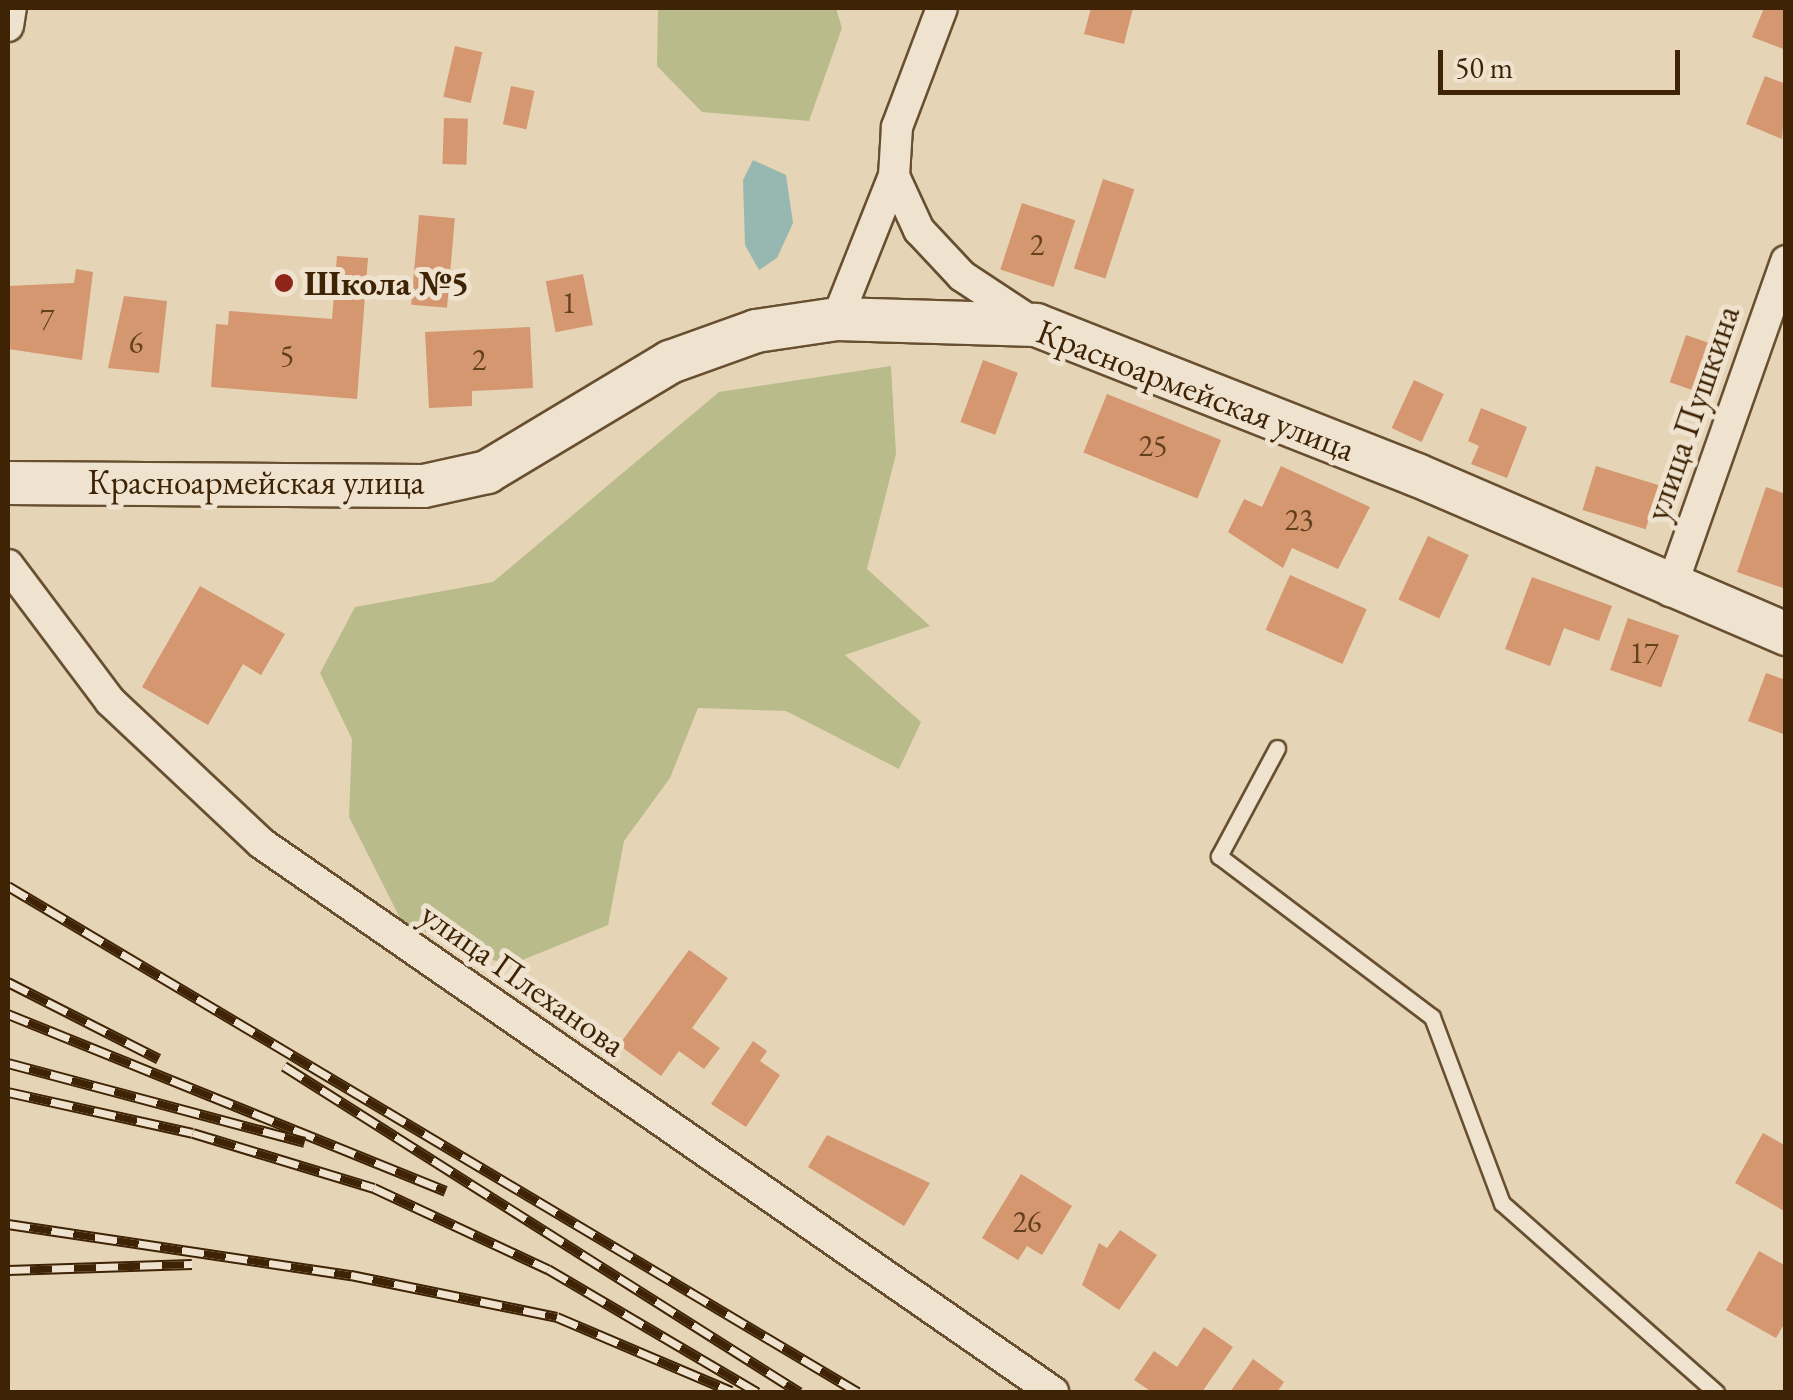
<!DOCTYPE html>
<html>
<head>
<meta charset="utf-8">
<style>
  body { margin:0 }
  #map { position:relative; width:1793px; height:1400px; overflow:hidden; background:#e6d4b6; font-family:"EB Garamond",serif }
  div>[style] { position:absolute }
  .green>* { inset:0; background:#babb8a }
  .water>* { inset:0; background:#96b8b0 }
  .building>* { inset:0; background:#d49770; transform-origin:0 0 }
  .roads { filter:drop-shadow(2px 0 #684f30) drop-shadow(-2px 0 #684f30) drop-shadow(0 2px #684f30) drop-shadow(0 -2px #684f30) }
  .lane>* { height:15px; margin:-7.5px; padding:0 7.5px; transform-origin:7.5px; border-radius:7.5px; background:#efe3d0 }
  .street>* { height:30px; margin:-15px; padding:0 15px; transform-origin:15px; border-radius:15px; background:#efe3d0 }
  .secondary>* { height:42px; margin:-21px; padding:0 21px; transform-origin:21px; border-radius:21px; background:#efe3d0 }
  .rail>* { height:11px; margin-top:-5.5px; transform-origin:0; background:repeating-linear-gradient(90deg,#efe3d0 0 22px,#3e2304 0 44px); box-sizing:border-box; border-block:2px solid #3e2304 }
  .dots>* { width:28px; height:28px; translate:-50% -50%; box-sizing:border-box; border:5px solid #efe3d0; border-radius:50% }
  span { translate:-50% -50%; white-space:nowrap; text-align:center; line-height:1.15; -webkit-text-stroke:10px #efe3d0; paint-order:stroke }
  .number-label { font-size:30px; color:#64401f }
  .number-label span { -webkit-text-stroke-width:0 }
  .poi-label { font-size:35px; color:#3e2304; font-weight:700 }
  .left { translate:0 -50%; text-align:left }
  .street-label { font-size:35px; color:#3e2304 }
  .frame { position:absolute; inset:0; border:10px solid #3e2304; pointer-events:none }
  .scale { position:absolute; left:1438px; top:50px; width:242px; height:45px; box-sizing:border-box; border:5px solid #3e2304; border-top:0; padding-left:12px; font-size:30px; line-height:35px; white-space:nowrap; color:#3e2304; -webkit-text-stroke:8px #efe3d0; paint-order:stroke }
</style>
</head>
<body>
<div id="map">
  <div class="green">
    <i style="clip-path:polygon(658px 8px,836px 8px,842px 28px,809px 121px,702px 112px,657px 66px)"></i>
    <i style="clip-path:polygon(891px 366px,896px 454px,867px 569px,930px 626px,845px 655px,921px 722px,899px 769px,786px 711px,698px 708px,670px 778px,624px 841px,608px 925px,508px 966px,402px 922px,349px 817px,352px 739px,320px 673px,355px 607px,493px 582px,719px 392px)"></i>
  </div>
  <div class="water">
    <i style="clip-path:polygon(753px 160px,786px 175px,793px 223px,777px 258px,759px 270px,745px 245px,743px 180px)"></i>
  </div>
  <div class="building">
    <i style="clip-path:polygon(1091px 8px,1133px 8px,1124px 44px,1084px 34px)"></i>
    <i style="clip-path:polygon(1764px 8px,1786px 8px,1786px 50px,1752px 37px)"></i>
    <i style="left:455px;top:46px;width:28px;height:52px;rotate:13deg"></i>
    <i style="clip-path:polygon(1765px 76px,1786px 84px,1782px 139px,1746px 124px)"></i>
    <i style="left:511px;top:86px;width:24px;height:39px;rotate:12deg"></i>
    <i style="left:444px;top:118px;width:24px;height:46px;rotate:2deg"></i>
    <i style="left:1103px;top:179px;width:33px;height:94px;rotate:18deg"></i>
    <i style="left:1022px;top:203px;width:56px;height:70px;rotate:18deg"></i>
    <i style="left:419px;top:215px;width:36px;height:90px;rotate:5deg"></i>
    <i style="clip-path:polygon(337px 256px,368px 258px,357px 399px,211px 387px,216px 324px,228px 325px,229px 311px,332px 319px)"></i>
    <i style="clip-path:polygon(76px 269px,93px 272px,82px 360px,8px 349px,8px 286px,74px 283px)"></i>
    <i style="left:583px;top:274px;width:52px;height:38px;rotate:79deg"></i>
    <i style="clip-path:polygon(124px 296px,167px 301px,159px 373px,108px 368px)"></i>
    <i style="clip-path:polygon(530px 327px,533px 388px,472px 391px,472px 406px,429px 408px,425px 332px)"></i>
    <i style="left:1686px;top:335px;width:36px;height:50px;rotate:19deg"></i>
    <i style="left:983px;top:360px;width:37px;height:66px;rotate:20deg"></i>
    <i style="left:1414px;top:380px;width:33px;height:53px;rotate:25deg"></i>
    <i style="left:1107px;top:394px;width:123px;height:63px;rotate:22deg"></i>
    <i style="clip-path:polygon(1481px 408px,1527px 427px,1507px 478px,1471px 464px,1479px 446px,1468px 441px)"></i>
    <i style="clip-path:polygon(1281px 466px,1370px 507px,1338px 569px,1292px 548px,1283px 568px,1228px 532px,1244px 499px,1262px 507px)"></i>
    <i style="left:1596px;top:466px;width:66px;height:46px;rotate:17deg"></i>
    <i style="clip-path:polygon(1766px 487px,1786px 494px,1786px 589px,1737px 572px)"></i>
    <i style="left:1428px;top:536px;width:45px;height:70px;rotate:25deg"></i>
    <i style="left:1290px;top:575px;width:84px;height:60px;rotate:24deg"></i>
    <i style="clip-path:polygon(1532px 577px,1612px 606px,1599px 641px,1564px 628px,1550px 666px,1505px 649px)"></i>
    <i style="clip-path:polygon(200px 586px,285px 634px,261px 675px,243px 664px,208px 725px,142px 687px)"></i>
    <i style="left:1628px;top:618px;width:54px;height:55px;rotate:19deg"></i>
    <i style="clip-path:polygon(1766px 673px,1786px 680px,1786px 735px,1748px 721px)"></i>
    <i style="clip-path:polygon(689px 950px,728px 978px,692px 1028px,720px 1048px,704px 1069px,679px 1051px,661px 1076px,619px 1045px)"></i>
    <i style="clip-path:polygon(753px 1041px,767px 1051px,760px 1061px,780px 1075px,746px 1127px,711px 1104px)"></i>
    <i style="clip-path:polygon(1763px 1133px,1786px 1146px,1786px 1212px,1735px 1183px)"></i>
    <i style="clip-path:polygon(827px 1135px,930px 1183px,904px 1226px,808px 1167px)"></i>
    <i style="clip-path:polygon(1021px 1174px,1072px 1206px,1042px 1255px,1027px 1246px,1018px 1260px,982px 1238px)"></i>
    <i style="clip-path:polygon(1120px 1230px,1157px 1255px,1119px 1310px,1082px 1285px,1099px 1243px,1107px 1248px)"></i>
    <i style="clip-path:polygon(1759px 1251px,1786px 1266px,1786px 1321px,1776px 1338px,1726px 1310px)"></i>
    <i style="clip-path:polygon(1204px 1327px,1233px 1347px,1202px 1392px,1152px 1392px,1134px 1380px,1154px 1351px,1177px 1367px)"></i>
    <i style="clip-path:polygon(1253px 1359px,1284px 1382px,1277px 1392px,1230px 1392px)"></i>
  </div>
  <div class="roads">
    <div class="lane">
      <i style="left:1277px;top:748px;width:123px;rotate:118.2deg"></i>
      <i style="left:1219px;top:856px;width:267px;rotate:37.1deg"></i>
      <i style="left:1432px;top:1017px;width:199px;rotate:69.4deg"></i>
      <i style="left:1502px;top:1203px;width:286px;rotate:41.5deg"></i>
    </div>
    <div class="street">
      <i style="left:8px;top:26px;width:18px;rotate:-81deg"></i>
      <i style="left:894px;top:176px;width:60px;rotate:65.2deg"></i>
      <i style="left:919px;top:230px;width:63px;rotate:46.9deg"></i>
      <i style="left:962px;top:276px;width:89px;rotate:33.5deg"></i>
      <i style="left:837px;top:319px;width:154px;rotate:-68.3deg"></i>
      <i style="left:894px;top:176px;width:49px;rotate:-86.5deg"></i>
      <i style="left:897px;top:127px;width:127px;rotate:-69.3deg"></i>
      <i style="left:8px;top:565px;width:170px;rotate:53.1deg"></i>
      <i style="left:110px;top:701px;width:207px;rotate:43.2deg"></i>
      <i style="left:261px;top:843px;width:964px;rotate:34.73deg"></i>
      <i style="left:1670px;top:591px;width:350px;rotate:-70.6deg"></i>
    </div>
    <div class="secondary">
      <i style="left:8px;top:483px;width:416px;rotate:0.4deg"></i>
      <i style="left:424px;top:486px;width:65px;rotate:-12.5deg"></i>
      <i style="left:487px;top:472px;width:214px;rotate:-31deg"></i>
      <i style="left:670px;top:362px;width:91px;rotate:-19.8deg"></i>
      <i style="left:756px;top:331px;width:82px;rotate:-8.4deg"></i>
      <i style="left:837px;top:319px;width:199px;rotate:1.7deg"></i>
      <i style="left:1036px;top:325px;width:409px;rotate:21.5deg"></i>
      <i style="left:1417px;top:475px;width:402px;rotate:23.3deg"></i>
    </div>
  </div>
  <div class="rail">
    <i style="left:8px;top:886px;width:989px;rotate:30.77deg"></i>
    <i style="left:8px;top:982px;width:169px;rotate:27deg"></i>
    <i style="left:8px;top:1014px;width:472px;rotate:22deg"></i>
    <i style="left:8px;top:1063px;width:307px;rotate:14.9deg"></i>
    <i style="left:284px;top:1066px;width:610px;rotate:32.33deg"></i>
    <i style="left:8px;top:1092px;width:189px;rotate:12.5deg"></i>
    <i style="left:193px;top:1133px;width:189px;rotate:16.9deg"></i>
    <i style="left:374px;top:1188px;width:192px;rotate:25deg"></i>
    <i style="left:548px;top:1269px;width:243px;rotate:30.5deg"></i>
    <i style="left:8px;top:1224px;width:347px;rotate:8.5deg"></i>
    <i style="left:351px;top:1275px;width:210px;rotate:11.5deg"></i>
    <i style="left:557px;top:1317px;width:189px;rotate:23deg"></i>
    <i style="left:8px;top:1270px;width:184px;rotate:-1.9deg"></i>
  </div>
  <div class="dots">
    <i style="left:284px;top:283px;background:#8f2418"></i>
  </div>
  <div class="number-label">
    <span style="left:1037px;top:245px">2</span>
    <span style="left:569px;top:303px">1</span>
    <span style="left:47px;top:319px">7</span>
    <span style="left:136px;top:343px">6</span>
    <span style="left:287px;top:356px">5</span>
    <span style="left:479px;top:360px">2</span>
    <span style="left:1153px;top:446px">25</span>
    <span style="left:1299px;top:520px">23</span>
    <span style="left:1644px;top:653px">17</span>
    <span style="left:1027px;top:1222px">26</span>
  </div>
  <div class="poi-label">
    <span class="left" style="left:304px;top:283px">Школа №5</span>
  </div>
  <div class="street-label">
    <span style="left:1196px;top:390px;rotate:21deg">Красноармейская улица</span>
    <span style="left:1692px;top:413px;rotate:-71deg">улица Пушкина</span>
    <span style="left:256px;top:482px">Красноармейская улица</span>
    <span style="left:523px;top:979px;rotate:35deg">улица Плеханова</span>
  </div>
  <div class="frame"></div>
  <div class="scale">50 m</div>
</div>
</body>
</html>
